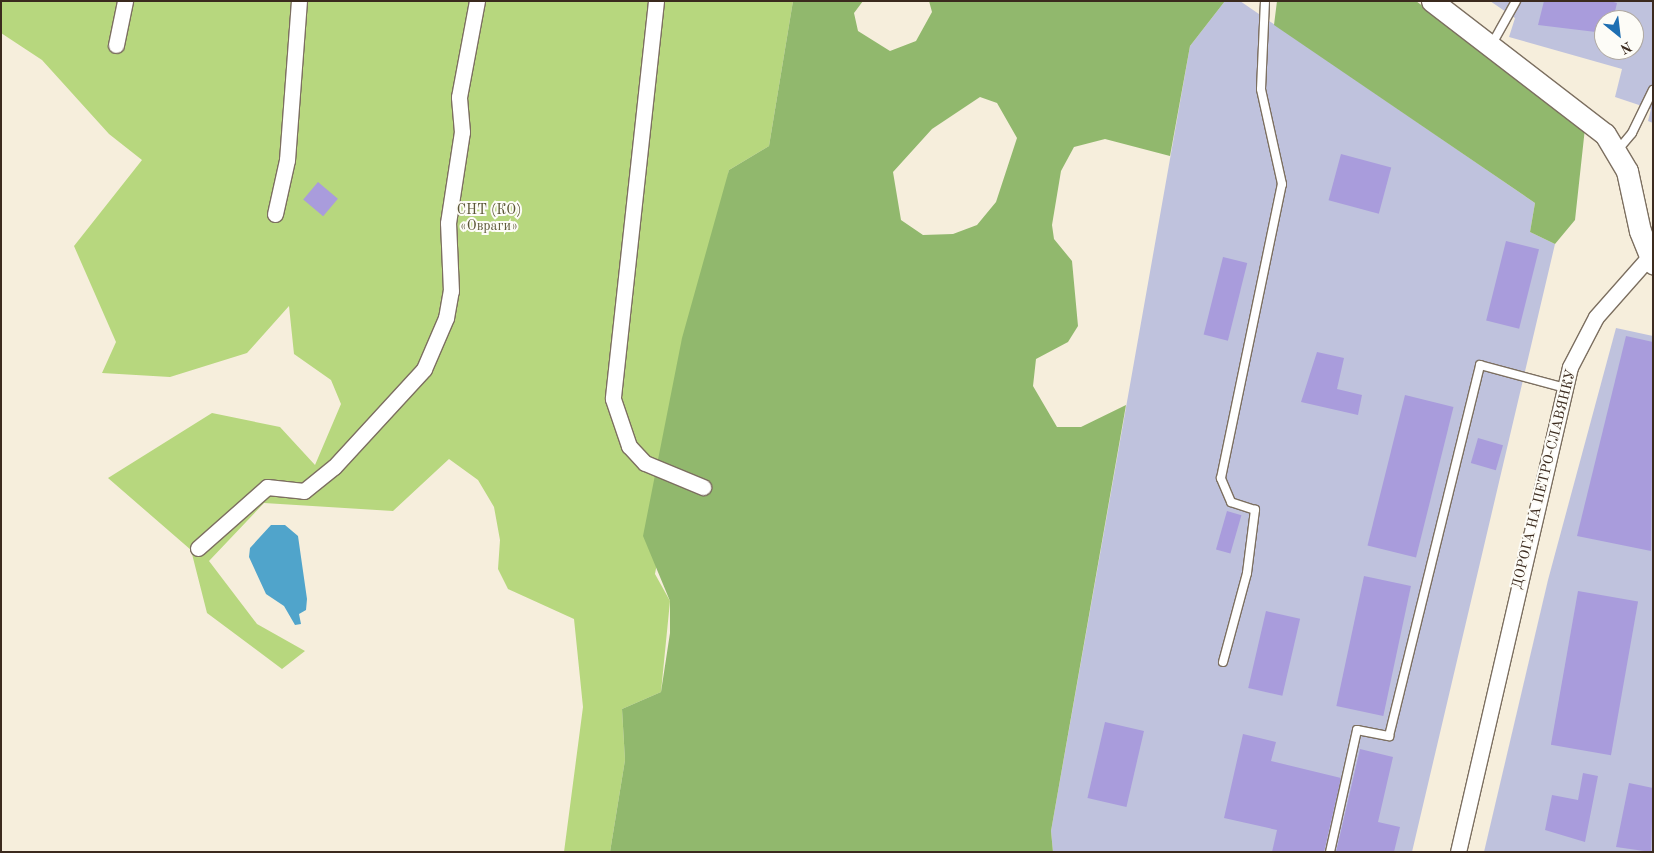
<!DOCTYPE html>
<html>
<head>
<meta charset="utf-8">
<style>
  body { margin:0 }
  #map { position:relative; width:1654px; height:853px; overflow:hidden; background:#f6eedc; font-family:"Old Standard TT",serif }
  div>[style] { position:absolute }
  .industrial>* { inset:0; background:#bfc2dd }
  .green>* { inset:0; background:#b7d77e }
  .forest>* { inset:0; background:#91b86d }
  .water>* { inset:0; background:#50a4cb }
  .building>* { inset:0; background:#a99cdc; transform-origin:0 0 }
  .roads { filter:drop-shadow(1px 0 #7c6f60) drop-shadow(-1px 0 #7c6f60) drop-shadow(0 1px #7c6f60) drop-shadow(0 -1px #7c6f60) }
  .lane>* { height:8px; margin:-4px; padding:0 4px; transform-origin:4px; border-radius:4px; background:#fff }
  .street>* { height:15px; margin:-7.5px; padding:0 7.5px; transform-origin:7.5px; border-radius:7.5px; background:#fff }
  .secondary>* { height:21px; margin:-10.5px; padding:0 10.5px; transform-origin:10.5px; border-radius:10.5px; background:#fff }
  span { translate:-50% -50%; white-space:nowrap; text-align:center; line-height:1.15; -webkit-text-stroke:4px #fdfcf7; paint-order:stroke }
  .park-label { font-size:14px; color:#5a5536 }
  .street-label { font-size:14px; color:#3b2a1e }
  .frame { position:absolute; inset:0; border:2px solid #3b2a1e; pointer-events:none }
  .north { position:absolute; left:1594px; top:10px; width:50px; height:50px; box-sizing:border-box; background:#fdfcf7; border:1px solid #afa8a0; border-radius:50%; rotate:151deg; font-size:14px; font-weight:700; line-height:20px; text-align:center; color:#3b2a1e }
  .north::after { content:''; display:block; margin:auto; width:18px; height:22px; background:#1f6fb2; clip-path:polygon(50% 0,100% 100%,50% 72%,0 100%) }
</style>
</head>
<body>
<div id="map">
  <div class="industrial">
    <i style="clip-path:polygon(1225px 1px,1240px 1px,1535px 203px,1530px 232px,1555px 244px,1412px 852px,1053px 852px,1051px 831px,1190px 46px)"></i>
    <i style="clip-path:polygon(evenodd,1490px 1px,1653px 1px,1653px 123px,1648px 121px,1651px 109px,1615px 97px,1622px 69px,1509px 37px,1515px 18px,1490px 1px,1604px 20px,1634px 20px,1634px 50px,1604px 50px,1604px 20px)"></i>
    <i style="clip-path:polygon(1616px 328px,1653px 336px,1653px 852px,1484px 852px,1548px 580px)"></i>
  </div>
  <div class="green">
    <i style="clip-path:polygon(1px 1px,793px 1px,769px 146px,729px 170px,655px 574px,670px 601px,661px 692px,622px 709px,625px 760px,610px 852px,564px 852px,583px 707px,574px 619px,508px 589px,498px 569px,500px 540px,494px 507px,478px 480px,449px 459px,393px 511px,264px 503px,209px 561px,257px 624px,305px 651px,282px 669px,207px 613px,191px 550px,108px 478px,212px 413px,280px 427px,315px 465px,341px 404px,331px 380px,294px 354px,289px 306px,247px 353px,170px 377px,102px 373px,116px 342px,74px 246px,142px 160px,109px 134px,42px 60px,1px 33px)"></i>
  </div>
  <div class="forest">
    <i style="clip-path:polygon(evenodd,793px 1px,863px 1px,854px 13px,858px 31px,890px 51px,916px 41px,932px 12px,929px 1px,1225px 1px,1190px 46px,1170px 156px,1105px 139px,1074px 147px,1061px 171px,1052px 225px,1054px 239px,1072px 261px,1078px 326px,1068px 342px,1036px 359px,1033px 386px,1057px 427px,1081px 427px,1126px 405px,1051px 831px,1053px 852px,610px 852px,625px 760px,622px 709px,661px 692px,670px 633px,670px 601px,643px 536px,682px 338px,729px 170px,769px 146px,793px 1px,980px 97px,997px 103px,1017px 138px,996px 202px,977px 225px,953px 234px,923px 235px,901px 220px,893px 172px,932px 129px,980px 97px)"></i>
    <i style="clip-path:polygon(1277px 1px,1416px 1px,1585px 128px,1575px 220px,1555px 244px,1530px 232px,1535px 203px,1274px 25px)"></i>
  </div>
  <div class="water">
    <i style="clip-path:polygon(271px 525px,285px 525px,298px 536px,307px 599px,306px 610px,299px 614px,301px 624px,295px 625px,284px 606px,266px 594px,249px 557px,250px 548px)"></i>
  </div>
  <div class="building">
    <i style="clip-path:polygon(1544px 1px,1610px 1px,1617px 3px,1613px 20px,1604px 20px,1604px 33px,1538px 25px)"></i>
    <i style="left:1341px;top:154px;width:52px;height:48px;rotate:15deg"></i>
    <i style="left:318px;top:182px;width:26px;height:23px;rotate:40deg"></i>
    <i style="left:1506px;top:241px;width:34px;height:82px;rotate:14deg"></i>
    <i style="left:1223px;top:257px;width:25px;height:80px;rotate:14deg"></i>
    <i style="clip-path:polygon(1626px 336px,1653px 342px,1651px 551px,1577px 536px)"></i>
    <i style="clip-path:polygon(1317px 352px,1344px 358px,1337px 389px,1362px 395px,1358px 415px,1301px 402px)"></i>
    <i style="left:1405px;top:395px;width:50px;height:155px;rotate:14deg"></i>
    <i style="left:1478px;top:438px;width:26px;height:26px;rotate:16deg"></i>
    <i style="left:1227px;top:511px;width:15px;height:40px;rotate:16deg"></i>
    <i style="left:1364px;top:576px;width:48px;height:133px;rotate:12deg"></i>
    <i style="left:1578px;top:591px;width:61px;height:156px;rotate:10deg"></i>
    <i style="left:1266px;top:611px;width:35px;height:79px;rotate:13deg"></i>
    <i style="left:1105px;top:722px;width:40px;height:78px;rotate:13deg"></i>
    <i style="clip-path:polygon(1243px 734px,1276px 742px,1271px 761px,1341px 778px,1324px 852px,1272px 852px,1277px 830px,1224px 818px)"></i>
    <i style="clip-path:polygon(1360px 749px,1393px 757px,1378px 822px,1400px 827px,1394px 852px,1336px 852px)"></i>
    <i style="clip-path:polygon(1583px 773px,1598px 776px,1585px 842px,1545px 830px,1552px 795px,1578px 800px)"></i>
    <i style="clip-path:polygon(1629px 783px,1653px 788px,1651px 852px,1616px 847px)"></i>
  </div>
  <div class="roads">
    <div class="lane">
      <i style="left:1492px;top:44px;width:49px;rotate:-60.8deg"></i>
      <i style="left:1617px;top:151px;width:23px;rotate:-50deg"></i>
      <i style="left:1632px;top:133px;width:48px;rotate:-64deg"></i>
      <i style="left:1223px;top:662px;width:92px;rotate:-74.9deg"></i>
      <i style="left:1247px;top:573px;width:64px;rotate:-82.8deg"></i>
      <i style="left:1255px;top:510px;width:25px;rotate:-162deg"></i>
      <i style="left:1231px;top:502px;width:26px;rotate:-113deg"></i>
      <i style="left:1221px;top:478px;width:300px;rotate:-78.3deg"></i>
      <i style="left:1282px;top:184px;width:97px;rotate:-102.5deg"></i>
      <i style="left:1261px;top:89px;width:88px;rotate:-87.4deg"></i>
      <i style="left:1330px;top:852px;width:125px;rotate:-77.5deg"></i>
      <i style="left:1357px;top:730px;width:33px;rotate:11deg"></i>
      <i style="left:1389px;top:736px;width:382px;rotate:-76.2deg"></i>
      <i style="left:1480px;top:365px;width:88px;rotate:15.1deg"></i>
    </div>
    <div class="street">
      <i style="left:656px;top:1px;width:400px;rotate:96.2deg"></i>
      <i style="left:613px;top:399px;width:50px;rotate:71.2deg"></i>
      <i style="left:629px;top:446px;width:23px;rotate:47deg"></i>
      <i style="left:645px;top:463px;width:63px;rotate:22.5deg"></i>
      <i style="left:116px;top:45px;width:45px;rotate:-78.4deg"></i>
      <i style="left:275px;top:214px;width:55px;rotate:-77.5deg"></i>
      <i style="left:287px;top:160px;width:159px;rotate:-85.7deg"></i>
      <i style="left:198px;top:548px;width:92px;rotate:-41.5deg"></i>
      <i style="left:267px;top:487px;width:37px;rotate:6deg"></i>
      <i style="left:304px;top:491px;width:38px;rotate:-39deg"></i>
      <i style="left:334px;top:467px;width:133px;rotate:-47.4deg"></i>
      <i style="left:424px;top:369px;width:56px;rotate:-66.7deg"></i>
      <i style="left:446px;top:318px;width:27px;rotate:-80deg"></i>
      <i style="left:451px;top:291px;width:68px;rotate:-92.5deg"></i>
      <i style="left:448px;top:223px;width:92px;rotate:-81.3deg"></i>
      <i style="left:462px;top:132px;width:35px;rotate:-95deg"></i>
      <i style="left:459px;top:97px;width:98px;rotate:-79.4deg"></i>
      <i style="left:1458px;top:852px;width:498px;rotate:-77deg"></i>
      <i style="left:1570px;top:367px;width:56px;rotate:-62.5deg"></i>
      <i style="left:1596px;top:317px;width:80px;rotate:-48.5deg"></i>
    </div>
    <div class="secondary">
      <i style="left:1432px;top:1px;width:218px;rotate:37.6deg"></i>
      <i style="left:1605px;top:134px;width:43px;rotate:59.3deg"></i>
      <i style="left:1627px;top:171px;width:61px;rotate:77.8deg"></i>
      <i style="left:1640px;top:231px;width:35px;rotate:68deg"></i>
    </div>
  </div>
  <div class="park-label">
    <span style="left:489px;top:218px">СНТ (КО)<br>«Овраги»</span>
  </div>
  <div class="street-label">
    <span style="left:1544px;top:479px;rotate:-76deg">ДОРОГА НА ПЕТРО-СЛАВЯНКУ</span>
  </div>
  <div class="frame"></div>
  <div class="north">N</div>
</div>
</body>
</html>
